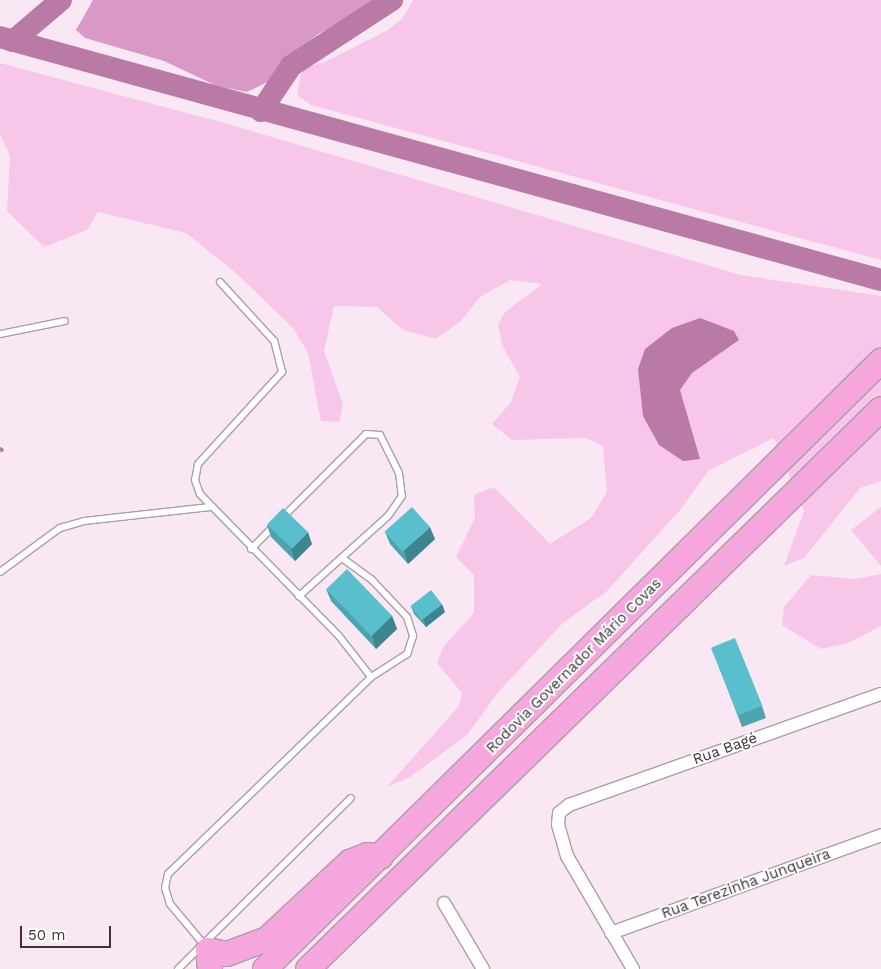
<!DOCTYPE html>
<html>
<head>
<meta charset="utf-8">
<style>
  body { margin:0 }
  #map { position:relative; width:881px; height:969px; overflow:hidden; background:#f9e8f3; font-family:"Work Sans",sans-serif }
  div>[style] { position:absolute }
  .green>* { inset:0; background:#f8c6e8 }
  .forest>* { inset:0; background:#d999c6 }
  .water>* { inset:0; background:#b97ba6 }
  .stream>* { height:4px; margin:-2px; padding:0 2px; transform-origin:2px; border-radius:2px; background:#b97ba6 }
  .river>* { height:22px; margin:-11px; padding:0 11px; transform-origin:11px; border-radius:11px; background:#b97ba6 }
  .roads { filter:drop-shadow(1px 0 #ad9da8) drop-shadow(-1px 0 #ad9da8) drop-shadow(0 1px #ad9da8) drop-shadow(0 -1px #ad9da8) }
  .service>* { height:6px; margin:-3px; padding:0 3px; transform-origin:3px; border-radius:3px; background:#fff }
  .minor>* { height:12px; margin:-6px; padding:0 6px; transform-origin:6px; border-radius:6px; background:#fff }
  .motorway>* { height:24px; margin:-12px; padding:0 12px; transform-origin:12px; border-radius:12px; background:#f5a7dd }
  .wall>* { inset:0; background:#4da4af }
  .shaded-wall>* { inset:0; background:#3e868f }
  .building>* { inset:0; background:#59bfcc; transform-origin:0 0 }
  span { translate:-50% -50%; white-space:nowrap; text-align:center; line-height:1.15; -webkit-text-stroke:4px #fff; paint-order:stroke }
  .street-label { font-size:15px; color:#3b3439 }
  .scale { position:absolute; left:20px; top:926px; width:91px; height:22px; box-sizing:border-box; border:2px solid #3b3439; border-top:0; padding-left:6px; font-size:15px; line-height:18px; white-space:nowrap; color:#3b3439; -webkit-text-stroke:4px #fff; paint-order:stroke }
</style>
</head>
<body>
<div id="map">
  <div class="green">
    <i style="clip-path:polygon(413px 0,881px 0,881px 260px,311px 105px,297px 95px,302px 68px,323px 63px,386px 31px,402px 19px)"></i>
    <i style="clip-path:polygon(0 63px,228px 124px,741px 275px,881px 296px,881px 481px,860px 488px,804px 558px,784px 566px,804px 511px,774px 438px,709px 470px,680px 510px,607px 591px,563px 623px,500px 690px,467px 735px,410px 777px,387px 787px,459px 706px,462px 693px,437px 663px,444px 646px,474px 613px,474px 575px,456px 557px,475px 518px,474px 495px,494px 487px,550px 544px,591px 518px,607px 492px,603px 446px,586px 438px,512px 440px,492px 424px,511px 402px,520px 377px,502px 345px,498px 325px,505px 312px,542px 284px,510px 280px,480px 297px,461px 321px,436px 339px,403px 330px,377px 307px,334px 306px,324px 351px,343px 404px,339px 422px,321px 421px,308px 353px,293px 328px,236px 273px,186px 233px,98px 212px,87px 230px,44px 247px,7px 211px,10px 156px,0 134px)"></i>
    <i style="clip-path:polygon(881px 507px,881px 566px,851px 530px)"></i>
    <i style="clip-path:polygon(881px 574px,881px 626px,848px 643px,821px 649px,782px 625px,784px 607px,811px 575px,855px 579px)"></i>
  </div>
  <div class="forest">
    <i style="clip-path:polygon(93px 0,384px 0,318px 34px,293px 54px,276px 78px,247px 92px,217px 86px,164px 61px,85px 38px,76px 30px)"></i>
  </div>
  <div class="water">
    <i style="clip-path:polygon(700px 318px,734px 331px,739px 340px,692px 373px,680px 390px,700px 459px,683px 461px,659px 445px,643px 416px,638px 369px,645px 349px,672px 328px)"></i>
  </div>
  <div class="stream">
    <i style="left:0;top:449px;width:2px;rotate:27deg"></i>
  </div>
  <div class="river">
    <i style="left:0;top:37px;width:914px;rotate:15.42deg"></i>
    <i style="left:13px;top:41px;width:63px;rotate:-40.5deg"></i>
    <i style="left:261px;top:111px;width:54px;rotate:-56.3deg"></i>
    <i style="left:291px;top:66px;width:121px;rotate:-33.2deg"></i>
  </div>
  <div class="roads">
    <div class="service">
      <i style="left:0;top:334px;width:66px;rotate:-11.3deg"></i>
      <i style="left:283px;top:517px;width:117px;rotate:-45deg"></i>
      <i style="left:366px;top:434px;width:14px;rotate:4deg"></i>
      <i style="left:380px;top:435px;width:42px;rotate:63.4deg"></i>
      <i style="left:399px;top:473px;width:23px;rotate:83deg"></i>
      <i style="left:402px;top:496px;width:24px;rotate:125deg"></i>
      <i style="left:388px;top:516px;width:120px;rotate:138deg"></i>
      <i style="left:251px;top:549px;width:33px;rotate:-45deg"></i>
      <i style="left:342px;top:558px;width:37px;rotate:36deg"></i>
      <i style="left:372px;top:580px;width:51px;rotate:46.6deg"></i>
      <i style="left:407px;top:617px;width:20px;rotate:72deg"></i>
      <i style="left:413px;top:636px;width:19px;rotate:108deg"></i>
      <i style="left:407px;top:654px;width:43px;rotate:147.4deg"></i>
      <i style="left:0;top:572px;width:74px;rotate:-36.3deg"></i>
      <i style="left:60px;top:528px;width:25px;rotate:-16deg"></i>
      <i style="left:84px;top:521px;width:127px;rotate:-6.3deg"></i>
      <i style="left:206px;top:947px;width:56px;rotate:-129.9deg"></i>
      <i style="left:170px;top:904px;width:17px;rotate:-107deg"></i>
      <i style="left:165px;top:888px;width:14px;rotate:-78deg"></i>
      <i style="left:168px;top:874px;width:283px;rotate:-44.1deg"></i>
      <i style="left:371px;top:677px;width:52px;rotate:-128deg"></i>
      <i style="left:339px;top:636px;width:199px;rotate:-134.4deg"></i>
      <i style="left:200px;top:494px;width:15px;rotate:-110deg"></i>
      <i style="left:195px;top:480px;width:16px;rotate:-79deg"></i>
      <i style="left:198px;top:464px;width:125px;rotate:-47.6deg"></i>
      <i style="left:282px;top:372px;width:32px;rotate:-104deg"></i>
      <i style="left:274px;top:341px;width:80px;rotate:-132.5deg"></i>
      <i style="left:178px;top:969px;width:243px;rotate:-44.7deg"></i>
    </div>
    <div class="minor">
      <i style="left:444px;top:903px;width:77px;rotate:59.4deg"></i>
      <i style="left:611px;top:933px;width:287px;rotate:-19.9deg"></i>
      <i style="left:633px;top:969px;width:131px;rotate:-120.3deg"></i>
      <i style="left:567px;top:856px;width:32px;rotate:-106deg"></i>
      <i style="left:558px;top:825px;width:12px;rotate:-85deg"></i>
      <i style="left:559px;top:813px;width:13px;rotate:-39deg"></i>
      <i style="left:569px;top:805px;width:331px;rotate:-19.6deg"></i>
    </div>
    <div class="motorway">
      <i style="left:210px;top:969px;width:19px;rotate:-96deg"></i>
      <i style="left:208px;top:950px;width:19px;rotate:12deg"></i>
      <i style="left:227px;top:954px;width:43px;rotate:-20.6deg"></i>
      <i style="left:267px;top:939px;width:113px;rotate:-42.9deg"></i>
      <i style="left:350px;top:862px;width:18px;rotate:-22deg"></i>
      <i style="left:367px;top:855px;width:14px;rotate:8deg"></i>
      <i style="left:265px;top:969px;width:866px;rotate:-44.63deg"></i>
      <i style="left:308px;top:969px;width:801px;rotate:-44.34deg"></i>
    </div>
  </div>
  <div class="wall">
    <i style="clip-path:polygon(267px 525px,312px 544px,295px 561px,271px 537px)"></i>
    <i style="clip-path:polygon(385px 532px,435px 539px,408px 564px,390px 544px)"></i>
    <i style="clip-path:polygon(326px 589px,392px 616px,397px 629px,376px 649px,331px 601px)"></i>
    <i style="clip-path:polygon(411px 606px,445px 612px,426px 627px,414px 614px)"></i>
    <i style="clip-path:polygon(716px 659px,762px 706px,766px 718px,742px 727px)"></i>
  </div>
  <div class="shaded-wall">
    <i style="clip-path:polygon(430px 527px,435px 539px,408px 564px,404px 551px)"></i>
    <i style="clip-path:polygon(308px 532px,312px 544px,295px 561px,291px 549px)"></i>
    <i style="clip-path:polygon(442px 604px,445px 612px,426px 627px,423px 619px)"></i>
    <i style="clip-path:polygon(392px 616px,397px 629px,376px 649px,372px 636px)"></i>
  </div>
  <div class="building">
    <i style="left:412px;top:507px;width:27px;height:37px;rotate:48deg"></i>
    <i style="left:283px;top:508px;width:35px;height:23px;rotate:44deg"></i>
    <i style="left:347px;top:569px;width:65px;height:29px;rotate:46deg"></i>
    <i style="left:431px;top:590px;width:18px;height:26px;rotate:52deg"></i>
    <i style="left:735px;top:638px;width:73px;height:26px;rotate:68deg"></i>
  </div>
  <div class="street-label">
    <span style="left:574px;top:666px;rotate:-45deg">Rodovia Governador Mário Covas</span>
    <span style="left:725px;top:749px;rotate:-20deg">Rua Bagé</span>
    <span style="left:746px;top:884px;rotate:-20deg">Rua Terezinha Junqueira</span>
  </div>
  <div class="scale">50 m</div>
</div>
</body>
</html>
